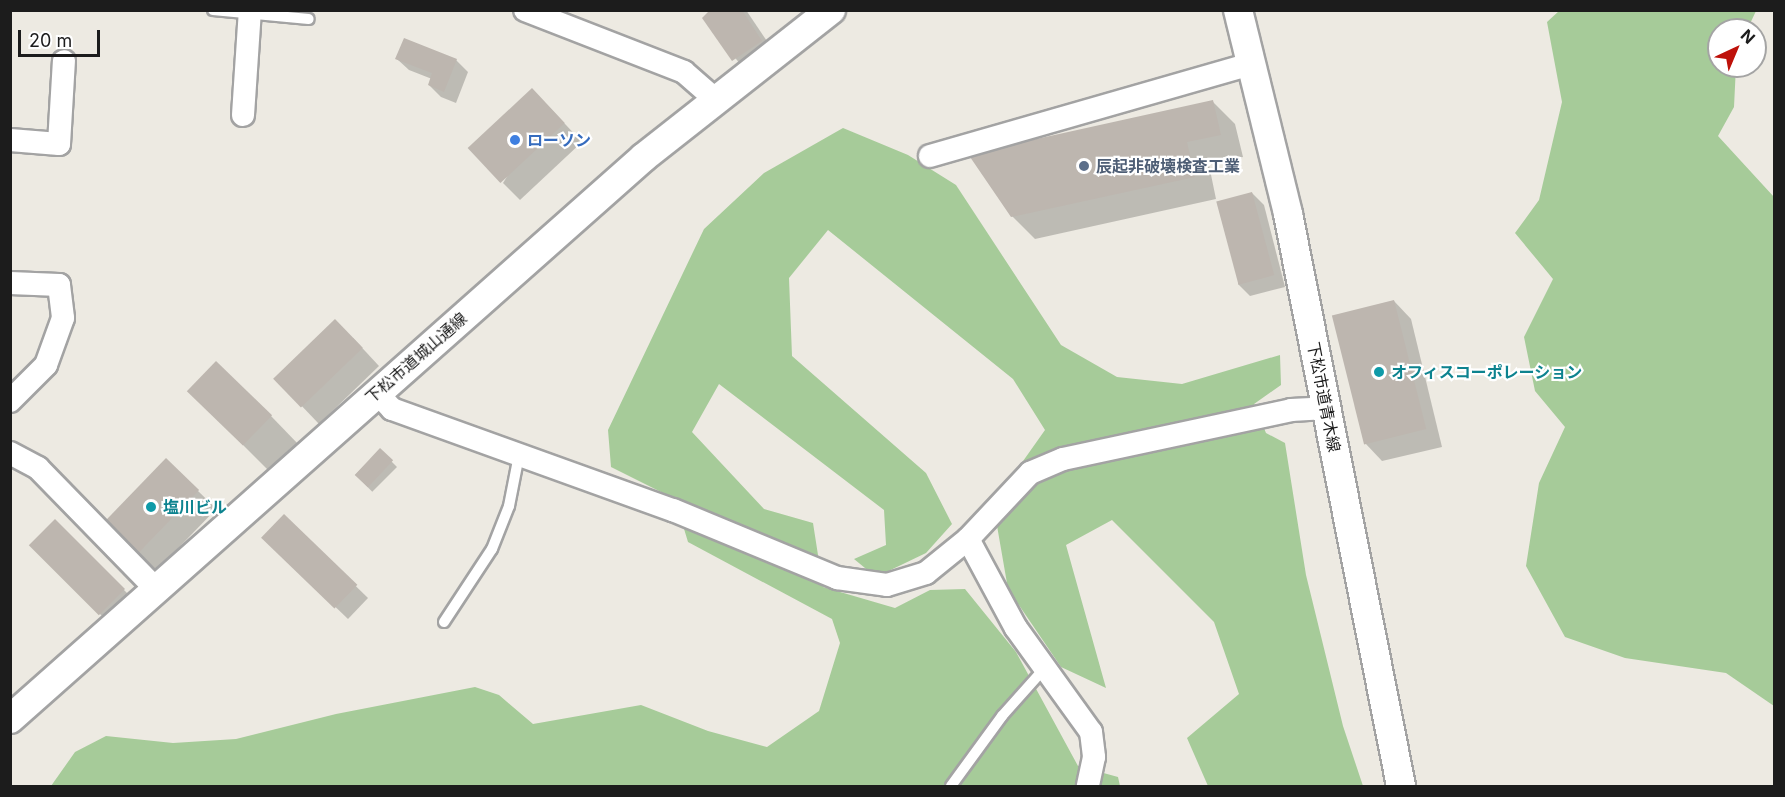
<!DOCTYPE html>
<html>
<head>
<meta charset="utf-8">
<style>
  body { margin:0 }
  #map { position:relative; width:1785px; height:797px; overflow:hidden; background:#edeae2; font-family:Inter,"Noto Sans JP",sans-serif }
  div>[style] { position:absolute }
  .forest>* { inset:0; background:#a6cb99 }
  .shadow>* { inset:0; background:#0003; transform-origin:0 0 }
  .building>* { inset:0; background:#bdb6af; transform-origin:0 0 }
  .roads { filter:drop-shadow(2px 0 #a3a3a3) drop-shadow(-2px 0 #a3a3a3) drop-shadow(0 2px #a3a3a3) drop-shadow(0 -2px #a3a3a3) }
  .service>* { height:10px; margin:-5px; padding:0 5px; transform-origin:5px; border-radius:5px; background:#fff }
  .minor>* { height:22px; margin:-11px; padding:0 11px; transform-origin:11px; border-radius:11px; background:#fff }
  .tertiary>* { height:28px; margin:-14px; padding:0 14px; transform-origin:14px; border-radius:14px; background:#fff }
  .dots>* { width:16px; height:16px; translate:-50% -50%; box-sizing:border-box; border:3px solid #fff; border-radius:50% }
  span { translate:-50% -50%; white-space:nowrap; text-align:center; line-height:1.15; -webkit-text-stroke:4.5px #fff; paint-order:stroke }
  .shop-label { font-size:16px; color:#366cbe; font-weight:700 }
  .left { translate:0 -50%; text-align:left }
  .service-label { font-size:16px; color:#4e5e75; font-weight:700 }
  .street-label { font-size:16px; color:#1c1c1c }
  .culture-label { font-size:16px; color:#0d838f; font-weight:700 }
  .frame { position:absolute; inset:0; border:12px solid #1c1c1c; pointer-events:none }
  .north { position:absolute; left:1707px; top:18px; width:60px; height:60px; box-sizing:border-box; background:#fff; border:2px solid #a4a4a4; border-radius:50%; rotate:44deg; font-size:16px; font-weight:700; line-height:24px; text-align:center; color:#1c1c1c }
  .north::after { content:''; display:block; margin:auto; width:21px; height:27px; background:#be110a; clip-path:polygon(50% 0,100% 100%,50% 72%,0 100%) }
  .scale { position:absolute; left:18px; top:30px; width:82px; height:27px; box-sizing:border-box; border:3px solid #1c1c1c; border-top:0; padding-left:8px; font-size:18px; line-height:21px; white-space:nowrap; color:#1c1c1c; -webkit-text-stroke:4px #fff; paint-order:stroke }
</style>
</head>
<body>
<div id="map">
  <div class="forest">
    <i style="clip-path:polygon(1559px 11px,1756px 11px,1747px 30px,1719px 30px,1719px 66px,1736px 66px,1734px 107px,1718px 136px,1774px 197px,1774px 706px,1726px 673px,1625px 658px,1565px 637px,1526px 566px,1539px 483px,1565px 427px,1535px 391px,1524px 337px,1553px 279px,1515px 233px,1539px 200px,1562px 102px,1547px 22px)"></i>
    <i style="clip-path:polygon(843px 128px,908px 155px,956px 185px,1061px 345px,1117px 377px,1182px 384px,1280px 355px,1281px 385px,1254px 404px,1266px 433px,1285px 443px,1306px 575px,1343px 726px,1363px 786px,1208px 786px,1187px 738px,1239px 694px,1214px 622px,1112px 520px,1066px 545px,1106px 688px,1061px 667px,1008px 589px,996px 520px,1009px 481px,1045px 430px,1013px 379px,828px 230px,789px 278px,792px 356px,926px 473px,952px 524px,926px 553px,876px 577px,854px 559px,886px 545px,884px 510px,719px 384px,692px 432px,764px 509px,813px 523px,823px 587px,895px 608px,930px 590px,965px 589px,1016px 652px,1078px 766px,1118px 777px,1120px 786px,51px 786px,75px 752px,106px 736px,173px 743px,236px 739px,336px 714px,475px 687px,499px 695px,533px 724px,641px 705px,708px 731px,767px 747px,819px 711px,840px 643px,832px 619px,688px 542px,675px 499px,611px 467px,608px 430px,704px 229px,764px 173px)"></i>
  </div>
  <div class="shadow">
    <i style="clip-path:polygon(712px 10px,746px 10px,779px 59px,751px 78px,704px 18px)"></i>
    <i style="clip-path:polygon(397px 59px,456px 60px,468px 72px,456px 103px,441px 97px,429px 85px,432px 79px,409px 70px)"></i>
    <i style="clip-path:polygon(1213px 102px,1235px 124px,1243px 157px,1209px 165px,1216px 199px,1035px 239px,1012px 216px)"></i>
    <i style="clip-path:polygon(550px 108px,582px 142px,520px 200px,503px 183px)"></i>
    <i style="clip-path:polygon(1252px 193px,1264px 205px,1285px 287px,1250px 296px,1238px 284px)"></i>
    <i style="clip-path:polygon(1394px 301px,1411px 319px,1442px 447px,1382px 461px,1365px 443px)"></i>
    <i style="clip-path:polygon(353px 338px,379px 366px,319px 424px,275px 378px)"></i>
    <i style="clip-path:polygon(189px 391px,271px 416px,300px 446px,272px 474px)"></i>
    <i style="left:380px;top:450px;width:24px;height:35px;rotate:45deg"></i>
    <i style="left:166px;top:460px;width:70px;height:88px;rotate:44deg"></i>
    <i style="clip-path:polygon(284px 516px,368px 598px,348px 619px,275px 549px)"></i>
    <i style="left:55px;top:521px;width:122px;height:34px;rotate:45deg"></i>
  </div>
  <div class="building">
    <i style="clip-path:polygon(710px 10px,742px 10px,762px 41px,732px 61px,702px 18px)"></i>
    <i style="clip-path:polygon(404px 38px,457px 59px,444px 92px,428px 85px,432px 73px,395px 59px)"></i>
    <i style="left:532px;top:88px;width:48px;height:88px;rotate:47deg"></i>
    <i style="clip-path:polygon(1213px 100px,1221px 135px,1187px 142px,1195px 177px,1011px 217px,968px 154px)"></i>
    <i style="left:1252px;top:192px;width:86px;height:37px;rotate:75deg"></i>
    <i style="left:1394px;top:300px;width:133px;height:64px;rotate:76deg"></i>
    <i style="left:335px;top:319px;width:40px;height:86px;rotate:46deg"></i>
    <i style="left:216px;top:361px;width:78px;height:42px;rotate:44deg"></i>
    <i style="left:380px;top:448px;width:18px;height:37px;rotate:43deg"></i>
    <i style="left:166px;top:458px;width:46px;height:91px;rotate:44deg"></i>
    <i style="left:284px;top:514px;width:102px;height:33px;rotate:44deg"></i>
    <i style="left:55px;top:519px;width:99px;height:37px;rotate:45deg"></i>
  </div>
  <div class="roads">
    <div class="service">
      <i style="left:213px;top:10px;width:96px;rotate:5.4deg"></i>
      <i style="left:444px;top:622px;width:87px;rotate:-56.7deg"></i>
      <i style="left:492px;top:549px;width:46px;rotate:-68.4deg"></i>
      <i style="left:509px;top:506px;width:52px;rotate:-78.9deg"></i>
      <i style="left:951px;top:786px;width:87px;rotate:-53.9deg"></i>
      <i style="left:1002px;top:716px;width:62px;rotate:-48.3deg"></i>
    </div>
    <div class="minor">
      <i style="left:525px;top:10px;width:171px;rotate:21.3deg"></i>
      <i style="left:684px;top:72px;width:41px;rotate:41.1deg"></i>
      <i style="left:243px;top:115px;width:105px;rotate:-86.2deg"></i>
      <i style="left:10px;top:140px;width:49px;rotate:4.7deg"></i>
      <i style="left:59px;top:144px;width:83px;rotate:-86.6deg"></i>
      <i style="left:930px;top:156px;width:334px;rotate:-16deg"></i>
      <i style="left:10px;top:283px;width:49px;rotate:2.3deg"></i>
      <i style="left:59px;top:285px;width:33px;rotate:83deg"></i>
      <i style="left:63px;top:318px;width:50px;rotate:109.9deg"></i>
      <i style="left:46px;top:365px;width:51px;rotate:135deg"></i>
      <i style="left:377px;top:393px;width:22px;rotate:47deg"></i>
      <i style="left:392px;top:409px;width:299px;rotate:19.8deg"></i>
      <i style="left:673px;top:510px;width:178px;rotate:22.5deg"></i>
      <i style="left:837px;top:578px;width:50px;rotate:8deg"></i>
      <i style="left:887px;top:585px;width:41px;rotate:-17.1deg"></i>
      <i style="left:926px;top:573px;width:54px;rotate:-39deg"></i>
      <i style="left:968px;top:539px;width:91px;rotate:-46.8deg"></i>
      <i style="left:1030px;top:473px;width:36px;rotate:-23deg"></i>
      <i style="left:1063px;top:459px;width:233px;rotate:-12.1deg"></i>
      <i style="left:1291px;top:410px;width:36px;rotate:-3deg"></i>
      <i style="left:10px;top:453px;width:32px;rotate:28deg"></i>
      <i style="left:38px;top:468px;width:169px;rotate:45.7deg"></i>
      <i style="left:968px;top:539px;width:101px;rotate:61.7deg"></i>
      <i style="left:1016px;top:628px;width:128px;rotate:54.2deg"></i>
      <i style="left:1091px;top:732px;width:25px;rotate:83deg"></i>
      <i style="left:1094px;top:757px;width:30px;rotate:102deg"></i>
    </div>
    <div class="tertiary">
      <i style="left:1238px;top:10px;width:210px;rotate:76.2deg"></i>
      <i style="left:1288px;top:214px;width:583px;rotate:78.82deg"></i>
      <i style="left:10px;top:719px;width:847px;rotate:-41.55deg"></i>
      <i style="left:644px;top:157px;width:238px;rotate:-38.2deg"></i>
    </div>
  </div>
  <div class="dots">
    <i style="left:515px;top:140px;background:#3f7fe0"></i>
    <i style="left:1084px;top:166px;background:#5c6f8a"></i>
    <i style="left:1379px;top:372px;background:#0f9aa8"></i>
    <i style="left:151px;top:507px;background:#0f9aa8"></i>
  </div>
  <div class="shop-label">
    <span class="left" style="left:527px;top:140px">ローソン</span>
  </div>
  <div class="service-label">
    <span class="left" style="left:1096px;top:166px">辰起非破壊検査工業</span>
  </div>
  <div class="street-label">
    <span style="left:416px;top:358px;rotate:-41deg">下松市道城山通線</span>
    <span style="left:1324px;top:397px;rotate:79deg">下松市道青木線</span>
  </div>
  <div class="culture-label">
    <span class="left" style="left:1391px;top:372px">オフィスコーポレーション</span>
    <span class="left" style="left:163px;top:507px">塩川ビル</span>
  </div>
  <div class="frame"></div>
  <div class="north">N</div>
  <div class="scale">20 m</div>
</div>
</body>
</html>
